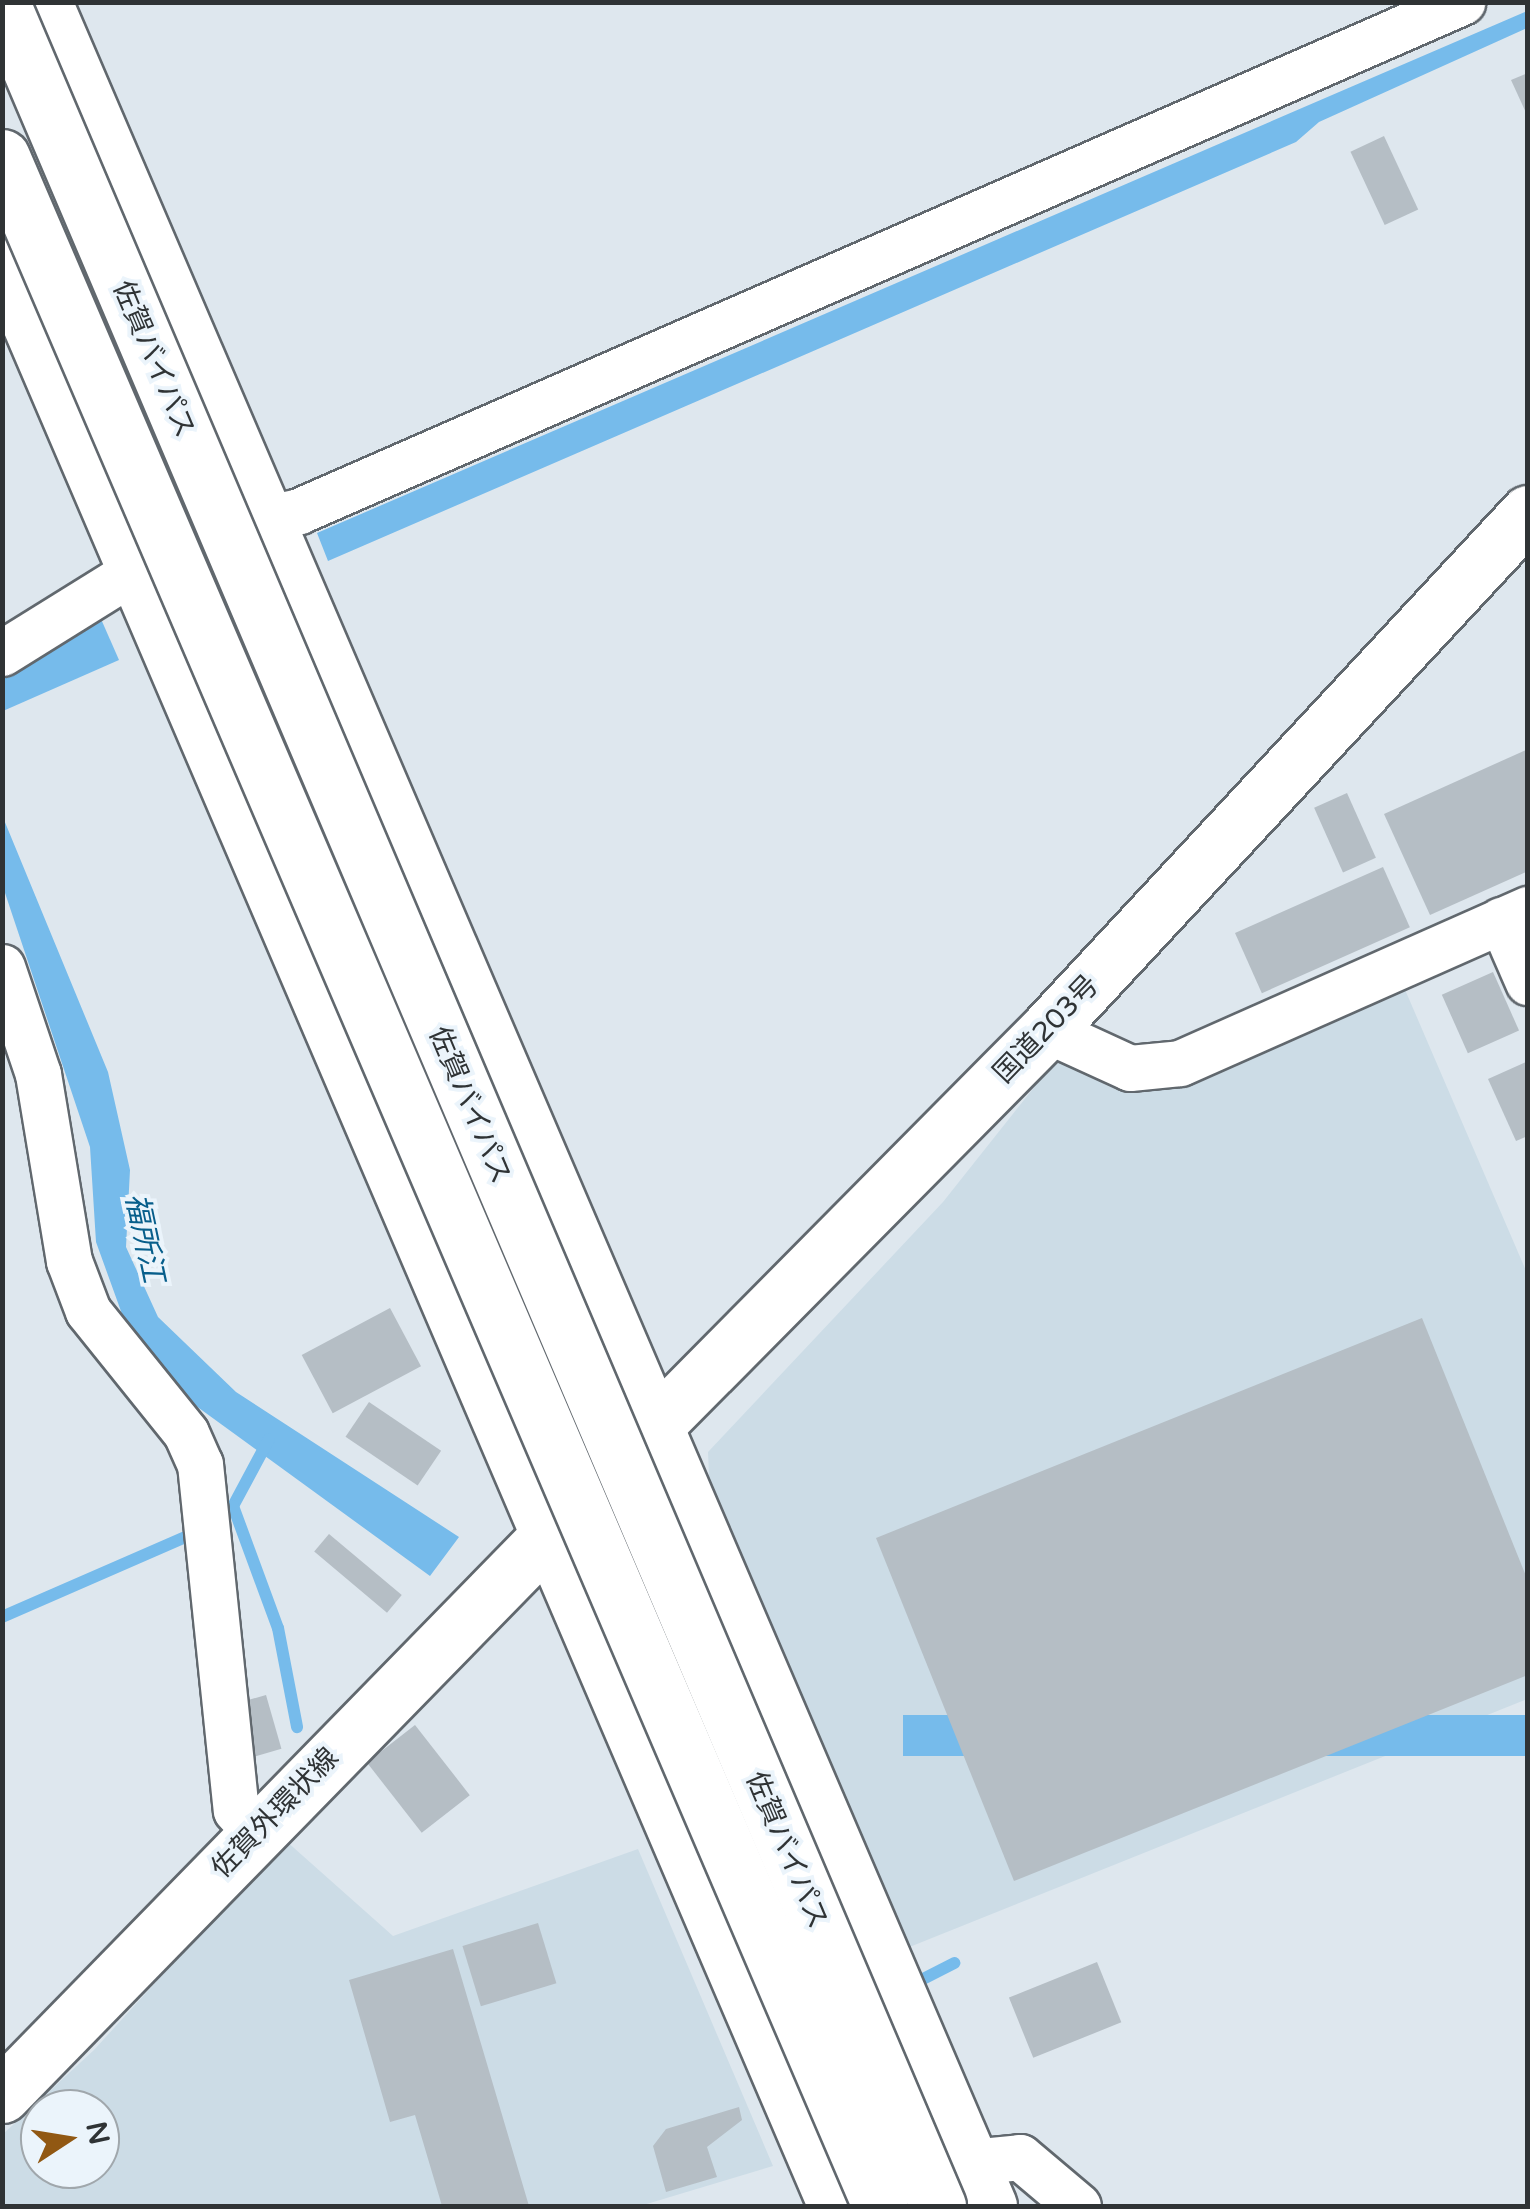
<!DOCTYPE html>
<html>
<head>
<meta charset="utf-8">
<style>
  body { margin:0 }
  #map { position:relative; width:1530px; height:2209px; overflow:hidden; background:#dee7ee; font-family:"Varela Round","Noto Sans JP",sans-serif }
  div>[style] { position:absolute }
  .built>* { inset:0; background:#ccdce6 }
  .water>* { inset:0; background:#76bbeb; transform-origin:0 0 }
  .stream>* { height:12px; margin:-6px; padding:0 6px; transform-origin:6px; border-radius:6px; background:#76bbeb }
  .building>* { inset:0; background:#b5bec5; transform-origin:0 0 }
  .roads { filter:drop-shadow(2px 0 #61686e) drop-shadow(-2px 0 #61686e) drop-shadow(0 2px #61686e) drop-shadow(0 -2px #61686e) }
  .street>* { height:45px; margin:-22.5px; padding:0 22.5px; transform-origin:22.5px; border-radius:22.5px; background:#fff }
  .primary>* { height:55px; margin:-27.5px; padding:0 27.5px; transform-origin:27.5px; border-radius:27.5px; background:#fff }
  .highway>* { height:55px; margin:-27.5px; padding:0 27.5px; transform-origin:27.5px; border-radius:27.5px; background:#fff }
  .bridges { filter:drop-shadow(2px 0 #61686e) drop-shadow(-2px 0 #61686e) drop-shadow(0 2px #61686e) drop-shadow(0 -2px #61686e) }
  .highway-bridge>* { height:55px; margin:-27.5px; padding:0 27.5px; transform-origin:27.5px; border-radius:27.5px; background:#fff }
  span { translate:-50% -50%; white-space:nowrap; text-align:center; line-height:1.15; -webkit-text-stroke:8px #ebf4fb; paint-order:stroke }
  .street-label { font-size:28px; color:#2f3335 }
  .water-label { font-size:30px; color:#075e8b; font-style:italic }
  .frame { position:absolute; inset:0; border:5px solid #2f3335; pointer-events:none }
  .north { position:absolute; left:20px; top:2089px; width:100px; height:100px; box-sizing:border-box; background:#ebf4fb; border:2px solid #a0a7ac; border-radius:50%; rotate:78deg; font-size:28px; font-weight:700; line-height:40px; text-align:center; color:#2f3335 }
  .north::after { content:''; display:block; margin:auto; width:35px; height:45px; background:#915813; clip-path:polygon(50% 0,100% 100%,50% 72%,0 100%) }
</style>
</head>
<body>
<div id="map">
  <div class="built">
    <i style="clip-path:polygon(1403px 985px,1527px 1273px,1527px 1699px,907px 1948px,710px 1498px,708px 1452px,943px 1202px,1059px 1056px,1131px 1091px,1197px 1080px)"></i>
    <i style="clip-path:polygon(evenodd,285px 1840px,393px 1936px,638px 1849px,773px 2166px,640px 2206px,3px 2206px,3px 2134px,94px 2050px,285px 1840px,40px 2109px,100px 2109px,100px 2169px,40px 2169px,40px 2109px)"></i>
  </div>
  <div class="water">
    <i style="clip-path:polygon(1527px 11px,1527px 28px,1319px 122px,1296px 142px,328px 561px,317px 533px)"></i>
    <i style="clip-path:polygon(101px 619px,119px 660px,3px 711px,2px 676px)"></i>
    <i style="clip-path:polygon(2px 815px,108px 1072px,130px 1170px,126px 1247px,158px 1317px,236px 1392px,459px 1537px,430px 1576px,170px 1387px,122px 1314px,96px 1242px,90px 1147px,3px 887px)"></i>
    <i style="left:1527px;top:1715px;width:41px;height:624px;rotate:90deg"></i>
  </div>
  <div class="stream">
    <i style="left:269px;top:1439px;width:76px;rotate:118.2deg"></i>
    <i style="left:233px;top:1506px;width:130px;rotate:69.8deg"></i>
    <i style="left:278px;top:1628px;width:101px;rotate:79.1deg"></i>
    <i style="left:2px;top:1617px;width:202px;rotate:-23.6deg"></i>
    <i style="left:925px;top:1978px;width:33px;rotate:-27deg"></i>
  </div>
  <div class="building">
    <i style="clip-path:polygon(1528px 73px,1528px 117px,1511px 80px)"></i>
    <i style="left:1384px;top:136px;width:81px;height:37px;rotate:65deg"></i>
    <i style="clip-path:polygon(1528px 749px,1528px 871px,1430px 915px,1384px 814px)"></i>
    <i style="left:1347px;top:793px;width:71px;height:36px;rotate:66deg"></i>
    <i style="left:1383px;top:867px;width:66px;height:162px;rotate:66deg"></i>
    <i style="left:1493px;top:972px;width:64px;height:56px;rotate:66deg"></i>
    <i style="clip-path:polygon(1528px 1061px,1528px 1136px,1516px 1141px,1488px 1079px)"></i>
    <i style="left:390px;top:1308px;width:66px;height:100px;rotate:62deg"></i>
    <i style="clip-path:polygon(1422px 1318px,1528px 1581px,1528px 1675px,1014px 1881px,876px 1538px)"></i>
    <i style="left:369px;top:1402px;width:87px;height:42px;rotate:34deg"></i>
    <i style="left:329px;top:1534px;width:95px;height:23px;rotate:40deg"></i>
    <i style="left:266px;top:1695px;width:56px;height:31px;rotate:74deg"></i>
    <i style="left:415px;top:1725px;width:89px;height:61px;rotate:52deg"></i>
    <i style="left:538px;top:1923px;width:63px;height:79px;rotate:73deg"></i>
    <i style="clip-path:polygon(453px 1949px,529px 2206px,442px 2206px,415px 2115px,390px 2122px,349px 1980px)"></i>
    <i style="left:1097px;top:1962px;width:65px;height:95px;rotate:68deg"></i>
    <i style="clip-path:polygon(739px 2107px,742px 2120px,707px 2147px,717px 2177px,666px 2192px,653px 2146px,666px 2129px)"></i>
  </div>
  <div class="roads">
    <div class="street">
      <i style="left:262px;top:519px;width:38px;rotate:-12deg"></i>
      <i style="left:299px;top:511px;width:1270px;rotate:-23.64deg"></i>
      <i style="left:2px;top:653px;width:153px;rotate:-31.9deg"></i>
      <i style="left:1501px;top:920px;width:68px;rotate:66.5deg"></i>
      <i style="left:2px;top:967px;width:113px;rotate:71.4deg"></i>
      <i style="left:38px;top:1074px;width:190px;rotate:80.6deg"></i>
      <i style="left:69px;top:1261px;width:53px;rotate:69.2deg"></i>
      <i style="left:88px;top:1311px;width:156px;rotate:51.2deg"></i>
      <i style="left:186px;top:1433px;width:34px;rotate:66deg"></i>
      <i style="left:200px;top:1464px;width:348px;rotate:84.1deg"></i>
      <i style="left:236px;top:1810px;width:30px;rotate:50deg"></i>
      <i style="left:1047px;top:1030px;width:91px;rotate:24.6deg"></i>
      <i style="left:1130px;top:1068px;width:50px;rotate:-5.7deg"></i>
      <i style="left:1180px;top:1063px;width:381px;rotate:-23.9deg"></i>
      <i style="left:971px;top:2162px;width:49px;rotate:-5.8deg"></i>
      <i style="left:1020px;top:2157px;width:76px;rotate:40.2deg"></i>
    </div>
    <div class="primary">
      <i style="left:2px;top:2095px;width:786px;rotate:-45.67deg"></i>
    </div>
    <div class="highway">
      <i style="left:44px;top:2px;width:2398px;rotate:66.79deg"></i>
      <i style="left:2px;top:259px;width:2118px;rotate:66.81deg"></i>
      <i style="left:629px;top:1452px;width:594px;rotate:-45.27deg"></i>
      <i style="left:1047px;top:1030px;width:706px;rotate:-47.07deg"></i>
    </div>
  </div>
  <div class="bridges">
    <div class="highway-bridge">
      <i style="left:2px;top:3px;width:2394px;rotate:66.98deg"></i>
      <i style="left:2px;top:157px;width:2229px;rotate:66.8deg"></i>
    </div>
  </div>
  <div class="street-label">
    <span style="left:154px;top:359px;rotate:67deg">佐賀バイパス</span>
    <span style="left:1046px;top:1029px;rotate:-46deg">国道203号</span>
    <span style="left:470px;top:1105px;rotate:67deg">佐賀バイパス</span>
    <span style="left:275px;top:1813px;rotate:-46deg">佐賀外環状線</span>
    <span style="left:787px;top:1850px;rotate:67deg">佐賀バイパス</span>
  </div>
  <div class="water-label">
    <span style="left:144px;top:1238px;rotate:78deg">福所江</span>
  </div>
  <div class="frame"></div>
  <div class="north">N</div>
</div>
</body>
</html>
